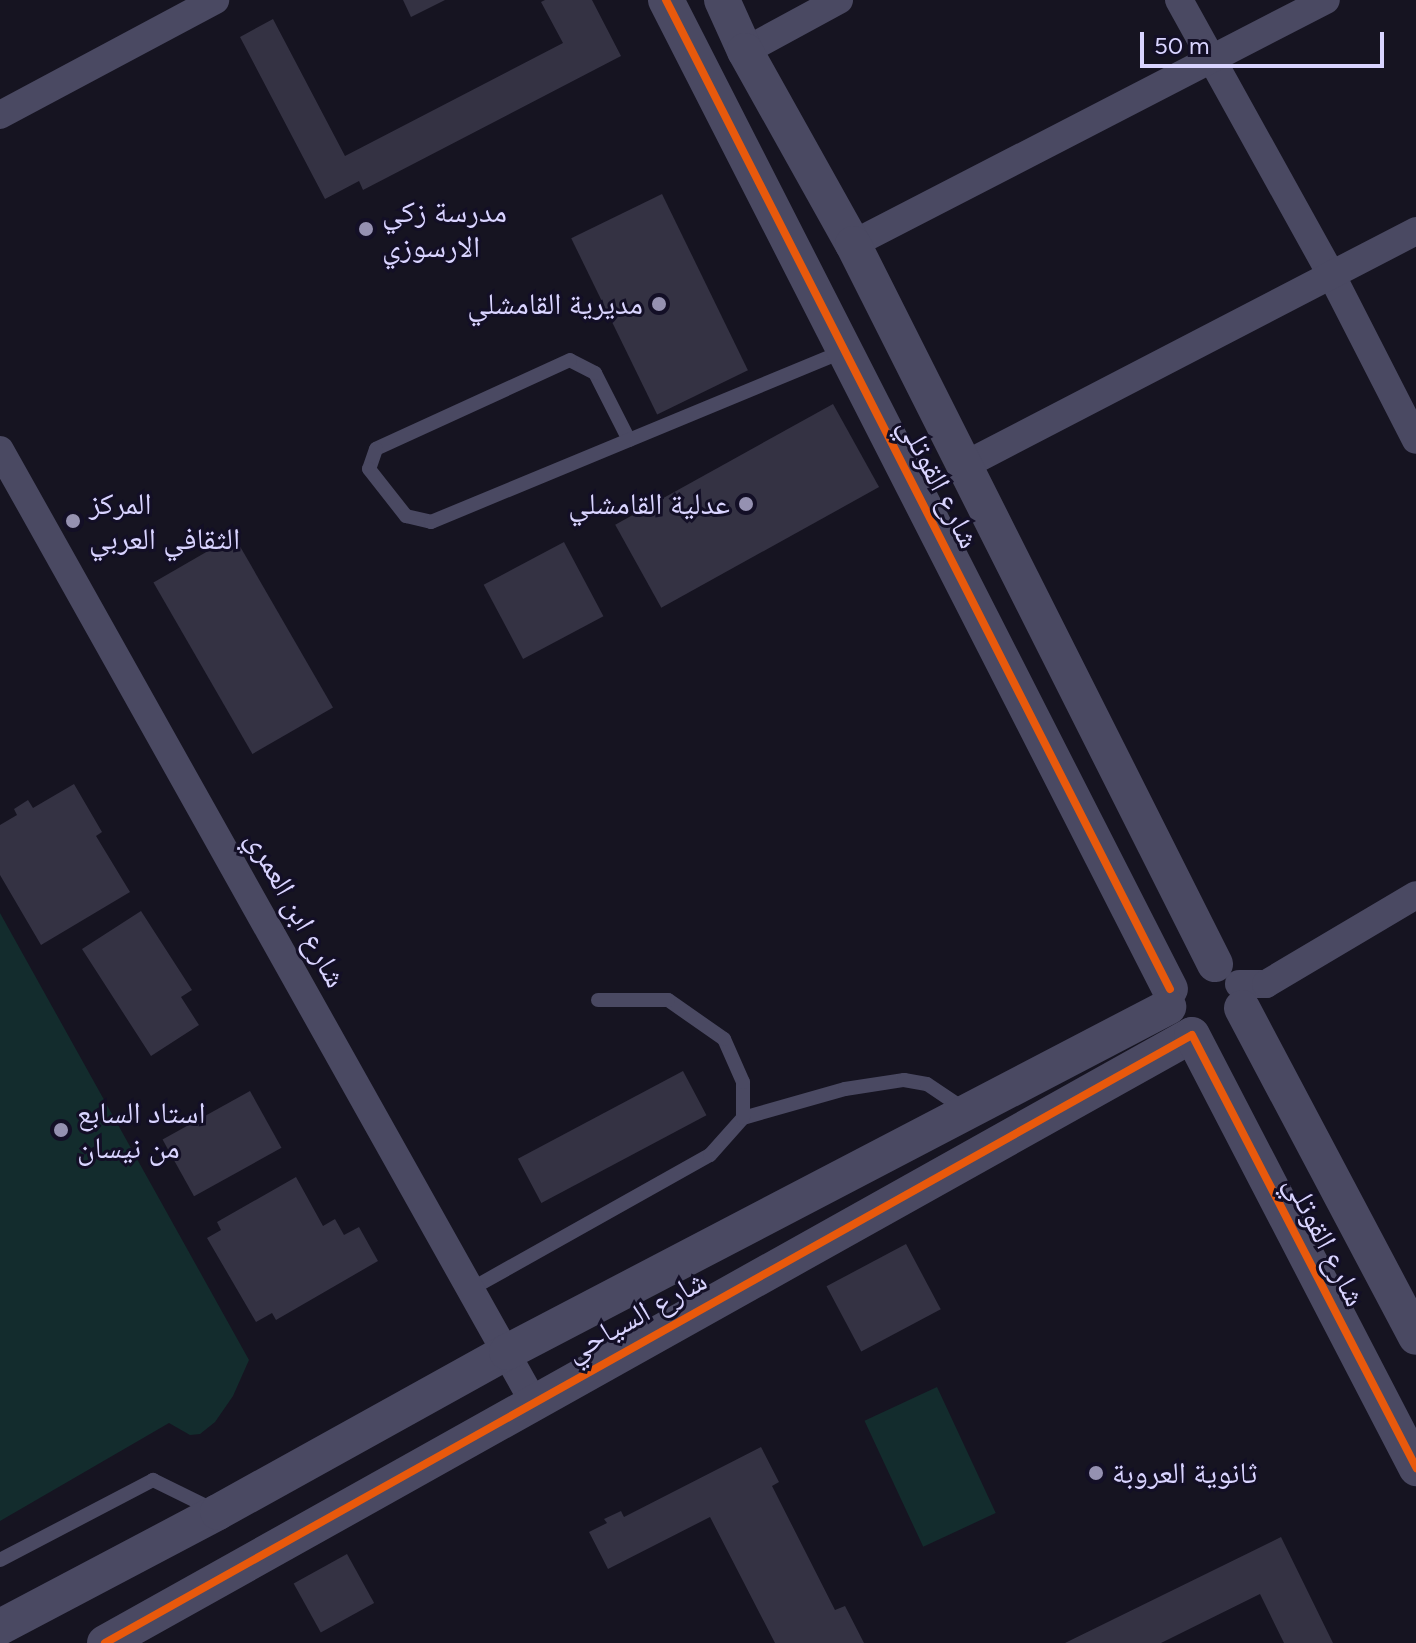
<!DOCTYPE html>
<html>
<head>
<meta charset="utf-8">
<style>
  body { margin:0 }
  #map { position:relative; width:1416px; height:1643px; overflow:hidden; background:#161421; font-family:Figtree,"Noto Naskh Arabic",sans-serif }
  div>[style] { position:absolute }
  .green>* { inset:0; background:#132c2d; transform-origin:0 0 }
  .building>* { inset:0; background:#343243; transform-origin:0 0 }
  .service>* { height:14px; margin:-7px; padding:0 7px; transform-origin:7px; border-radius:7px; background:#4a4962 }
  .minor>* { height:28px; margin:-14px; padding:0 14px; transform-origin:14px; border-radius:14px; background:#4a4962 }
  .tertiary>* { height:36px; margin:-18px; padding:0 18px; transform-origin:18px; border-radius:18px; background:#4a4962 }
  .cycleway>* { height:8px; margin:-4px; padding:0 4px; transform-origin:4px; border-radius:4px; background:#e8590c }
  .dots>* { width:22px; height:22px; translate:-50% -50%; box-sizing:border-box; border:4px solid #130f26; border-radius:50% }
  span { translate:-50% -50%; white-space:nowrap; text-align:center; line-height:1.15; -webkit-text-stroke:6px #130f26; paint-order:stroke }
  .poi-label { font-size:30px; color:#d9d4ff }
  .left { translate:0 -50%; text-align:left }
  .right { translate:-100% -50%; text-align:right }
  .street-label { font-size:30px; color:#d9d4ff }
  .scale { position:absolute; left:1140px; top:32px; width:244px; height:36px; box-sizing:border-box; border:4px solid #d9d4ff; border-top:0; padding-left:10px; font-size:24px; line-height:28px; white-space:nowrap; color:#d9d4ff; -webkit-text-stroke:6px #130f26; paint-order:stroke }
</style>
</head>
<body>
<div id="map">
  <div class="green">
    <i style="clip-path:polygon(0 913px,249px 1360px,233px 1396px,215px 1422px,200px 1434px,190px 1435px,169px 1423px,0 1521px)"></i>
    <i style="left:937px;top:1387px;width:139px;height:80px;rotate:65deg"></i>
  </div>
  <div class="building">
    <i style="clip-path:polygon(403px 0,445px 0,411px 17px)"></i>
    <i style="clip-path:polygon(545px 0,592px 0,621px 56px,363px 190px,359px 181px,325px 199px,240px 37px,273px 19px,345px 156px,563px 43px,541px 2px)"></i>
    <i style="left:662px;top:194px;width:196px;height:101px;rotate:64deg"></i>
    <i style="left:833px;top:404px;width:95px;height:249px;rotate:61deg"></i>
    <i style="left:234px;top:536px;width:198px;height:93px;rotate:60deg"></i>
    <i style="left:564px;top:542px;width:84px;height:91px;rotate:62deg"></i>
    <i style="clip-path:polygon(74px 784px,102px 832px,96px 836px,130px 892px,41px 945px,0 875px,0 825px,17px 815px,14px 809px,28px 800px,33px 808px)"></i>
    <i style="clip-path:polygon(141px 911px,192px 990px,181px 997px,199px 1025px,151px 1056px,82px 949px)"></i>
    <i style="left:683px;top:1071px;width:50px;height:187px;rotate:62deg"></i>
    <i style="left:250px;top:1091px;width:65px;height:100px;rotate:61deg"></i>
    <i style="clip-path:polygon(296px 1177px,323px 1226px,335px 1219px,344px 1235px,359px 1227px,378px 1261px,276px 1320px,272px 1313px,256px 1322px,207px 1238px,221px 1230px,217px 1222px)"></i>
    <i style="left:906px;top:1244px;width:74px;height:90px;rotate:62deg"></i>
    <i style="clip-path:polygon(761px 1447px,779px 1482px,772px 1486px,835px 1610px,845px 1606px,864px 1643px,775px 1643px,710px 1517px,608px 1569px,589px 1532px,607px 1523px,604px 1519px,621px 1511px,624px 1517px)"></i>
    <i style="clip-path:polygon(1281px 1537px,1333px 1643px,1284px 1643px,1260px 1594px,1161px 1643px,1065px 1643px)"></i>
    <i style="left:347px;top:1554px;width:56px;height:61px;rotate:61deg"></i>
  </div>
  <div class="service">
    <i style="left:629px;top:440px;width:75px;rotate:-116.9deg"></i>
    <i style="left:595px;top:373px;width:28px;rotate:-153deg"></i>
    <i style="left:570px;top:360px;width:213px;rotate:155.4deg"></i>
    <i style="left:376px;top:449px;width:21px;rotate:109deg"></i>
    <i style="left:369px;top:469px;width:60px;rotate:51.8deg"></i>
    <i style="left:406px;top:516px;width:26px;rotate:13deg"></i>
    <i style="left:431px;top:522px;width:447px;rotate:-22.5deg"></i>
    <i style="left:743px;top:1118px;width:106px;rotate:-15.9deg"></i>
    <i style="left:845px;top:1089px;width:60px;rotate:-8.7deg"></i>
    <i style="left:904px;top:1080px;width:23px;rotate:10deg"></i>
    <i style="left:927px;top:1084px;width:45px;rotate:34deg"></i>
    <i style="left:471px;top:1289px;width:274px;rotate:-29.3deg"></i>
    <i style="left:710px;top:1155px;width:50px;rotate:-48.3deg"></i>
    <i style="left:743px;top:1118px;width:36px;rotate:-90deg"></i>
    <i style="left:743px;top:1082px;width:47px;rotate:-113.8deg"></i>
    <i style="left:724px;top:1039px;width:68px;rotate:-145.1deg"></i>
    <i style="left:668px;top:1000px;width:70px;rotate:180deg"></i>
    <i style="left:0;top:1560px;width:173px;rotate:-27.6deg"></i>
    <i style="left:153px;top:1480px;width:68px;rotate:26.2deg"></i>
  </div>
  <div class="minor">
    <i style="left:1179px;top:0;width:316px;rotate:61deg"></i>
    <i style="left:1332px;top:276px;width:184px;rotate:62.9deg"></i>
    <i style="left:745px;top:51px;width:107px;rotate:-28.5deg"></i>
    <i style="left:0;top:115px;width:244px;rotate:-28.1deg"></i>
    <i style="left:853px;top:244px;width:532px;rotate:-27.29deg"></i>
    <i style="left:0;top:450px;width:1090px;rotate:60.73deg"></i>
    <i style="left:965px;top:465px;width:508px;rotate:-27.42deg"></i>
    <i style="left:1239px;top:984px;width:27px"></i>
    <i style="left:1266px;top:984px;width:174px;rotate:-30.7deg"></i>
  </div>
  <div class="tertiary">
    <i style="left:666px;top:0;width:1110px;rotate:63deg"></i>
    <i style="left:722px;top:0;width:56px;rotate:65.7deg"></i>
    <i style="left:745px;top:51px;width:221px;rotate:60.8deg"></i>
    <i style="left:853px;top:244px;width:806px;rotate:63.31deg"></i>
    <i style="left:1242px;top:1008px;width:372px;rotate:62.1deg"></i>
    <i style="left:0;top:1627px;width:246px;rotate:-27.8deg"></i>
    <i style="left:218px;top:1512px;width:330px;rotate:-29deg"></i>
    <i style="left:507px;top:1352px;width:746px;rotate:-27.56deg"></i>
    <i style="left:105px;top:1643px;width:1245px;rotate:-29.22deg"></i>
    <i style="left:1192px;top:1035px;width:488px;rotate:62.6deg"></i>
  </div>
  <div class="cycleway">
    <i style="left:666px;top:0;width:1110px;rotate:63deg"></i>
    <i style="left:105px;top:1643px;width:1245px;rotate:-29.22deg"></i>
    <i style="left:1192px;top:1035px;width:488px;rotate:62.6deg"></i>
  </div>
  <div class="dots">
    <i style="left:366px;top:229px;background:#9591b1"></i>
    <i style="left:659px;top:304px;background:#9591b1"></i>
    <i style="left:746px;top:504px;background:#9591b1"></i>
    <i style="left:73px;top:521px;background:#9591b1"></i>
    <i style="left:61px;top:1130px;background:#9591b1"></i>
    <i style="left:1096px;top:1473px;background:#9591b1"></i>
  </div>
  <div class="poi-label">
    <span class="left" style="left:382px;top:229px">مدرسة زكي<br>الارسوزي</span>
    <span class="right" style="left:643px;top:304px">مديرية القامشلي</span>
    <span class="left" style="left:89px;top:521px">المركز<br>الثقافي العربي</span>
    <span class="right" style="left:730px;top:504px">عدلية القامشلي</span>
    <span class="left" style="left:77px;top:1130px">استاد السابع<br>من نيسان</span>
    <span class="left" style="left:1112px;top:1473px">ثانوية العروبة</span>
  </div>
  <div class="street-label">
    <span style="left:939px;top:483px;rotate:63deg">شارع القوتلي</span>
    <span style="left:296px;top:909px;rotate:61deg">شارع ابن العمري</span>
    <span style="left:1325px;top:1241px;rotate:63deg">شارع القوتلي</span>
    <span style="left:636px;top:1316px;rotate:-29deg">شارع السياحي</span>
  </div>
  <div class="scale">50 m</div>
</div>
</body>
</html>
